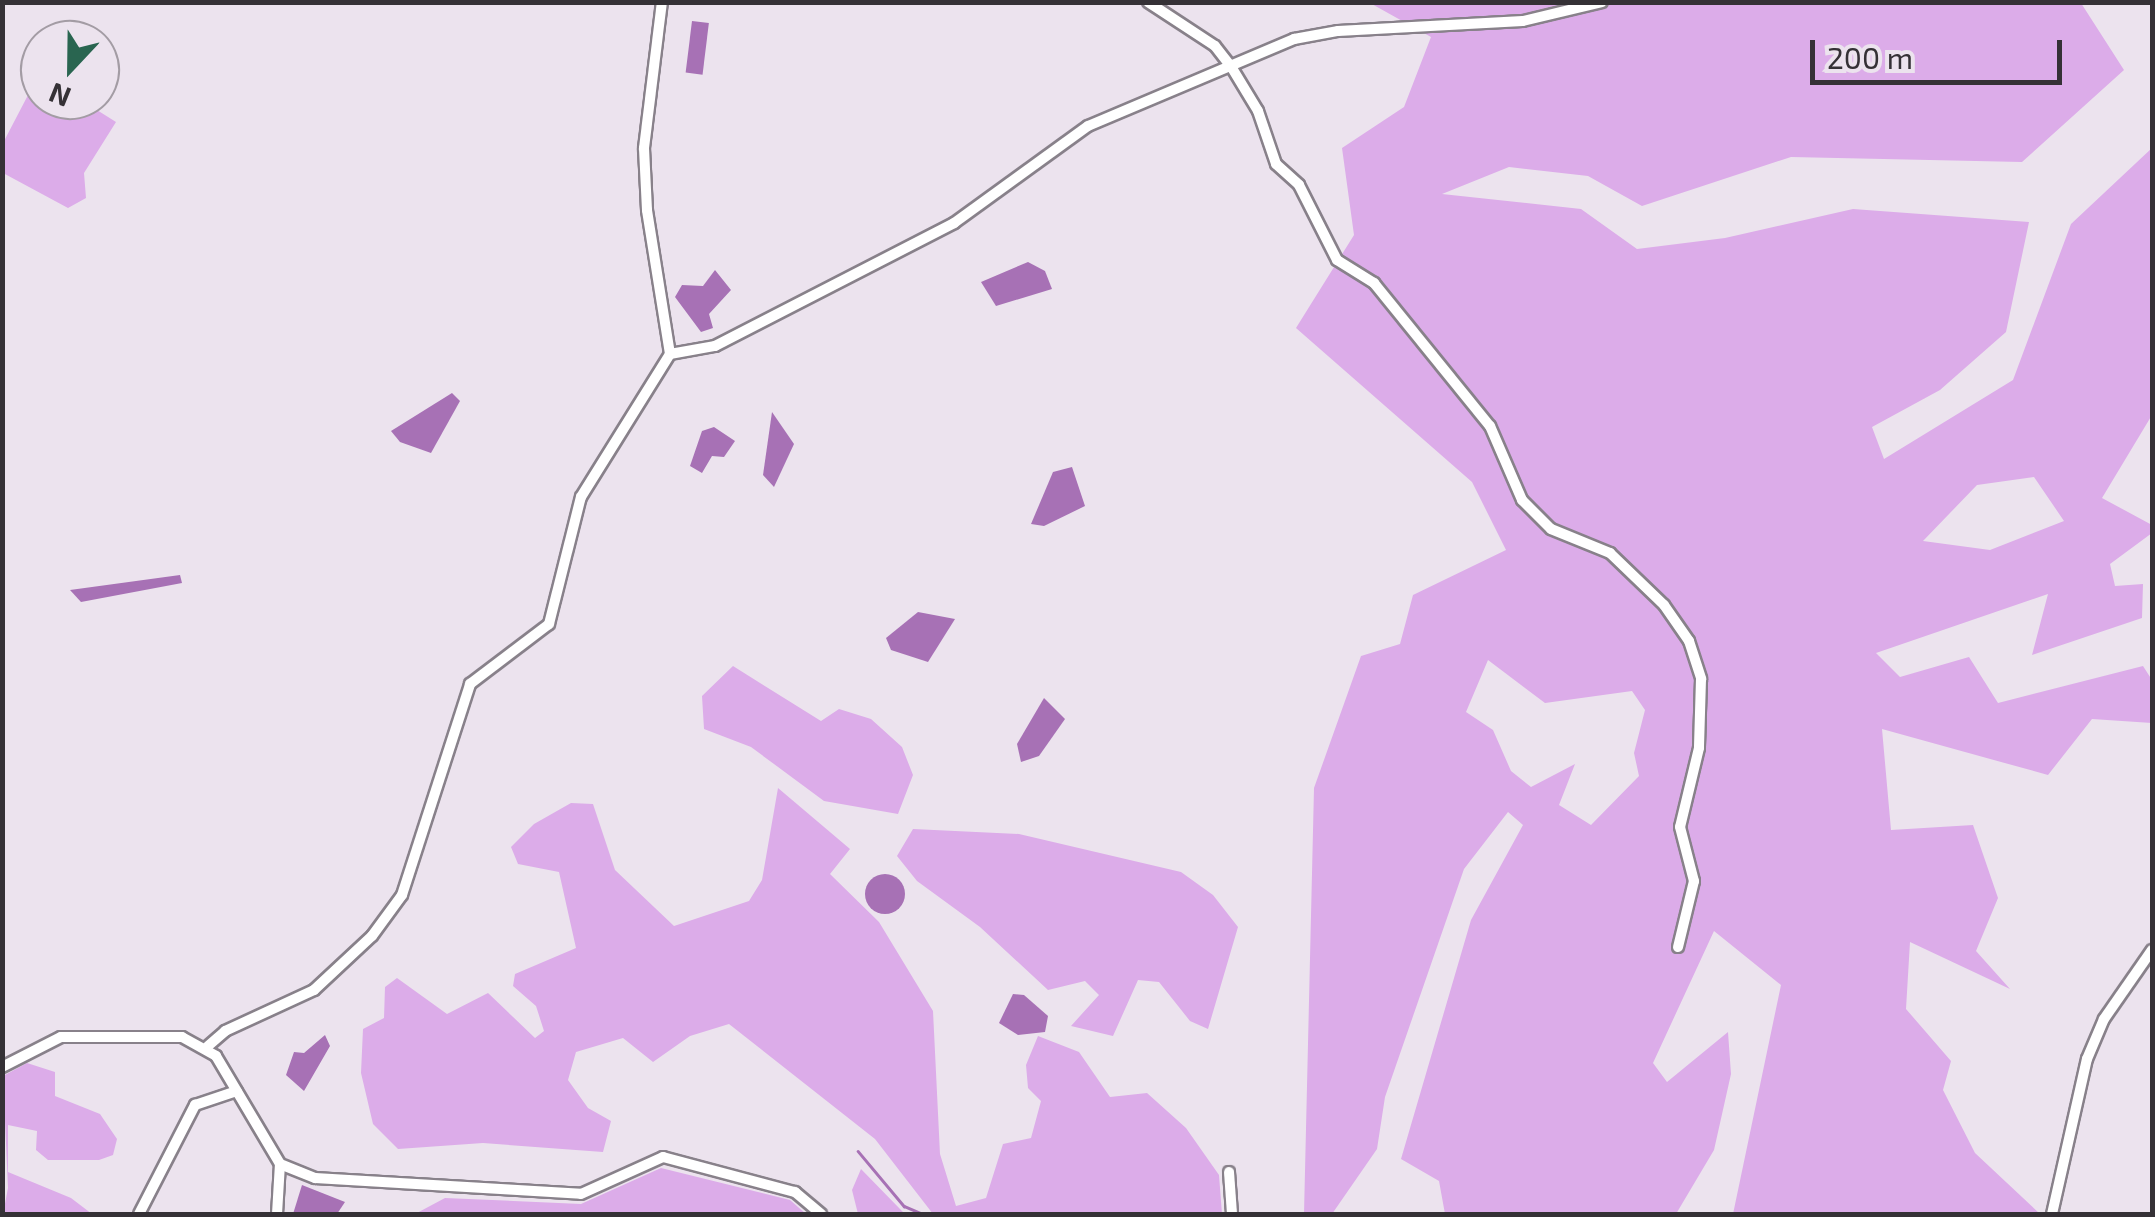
<!DOCTYPE html>
<html>
<head>
<meta charset="utf-8">
<style>
  body { margin:0 }
  #map { position:relative; width:2155px; height:1217px; overflow:hidden; background:#ece3ee; font-family:"Exo 2",sans-serif }
  div>[style] { position:absolute }
  .green>* { inset:0; background:#dcace9 }
  .water>* { inset:0; background:#a771b5; transform-origin:0 0 }
  .round { border-radius:50% }
  .stream>* { height:2.5px; margin:-1.25px; padding:0 1.25px; transform-origin:1.25px; border-radius:1.25px; background:#a771b5 }
  .roads { filter:drop-shadow(2px 0 #88818a) drop-shadow(-2px 0 #88818a) drop-shadow(0 2px #88818a) drop-shadow(0 -2px #88818a) }
  .minor>* { height:10px; margin:-5px; padding:0 5px; transform-origin:5px; border-radius:5px; background:#fff }
  span { translate:-50% -50%; white-space:nowrap; text-align:center; line-height:1.15; -webkit-text-stroke:8px #ece3ee; paint-order:stroke }
  .frame { position:absolute; inset:0; border:5px solid #353136; pointer-events:none }
  .north { position:absolute; left:20px; top:20px; width:100px; height:100px; box-sizing:border-box; background:#ece3ee; border:2px solid #a39ca4; border-radius:50%; rotate:202deg; font-size:28px; font-weight:700; line-height:40px; text-align:center; color:#353136 }
  .north::after { content:''; display:block; margin:auto; width:35px; height:45px; background:#296550; clip-path:polygon(50% 0,100% 100%,50% 72%,0 100%) }
  .scale { position:absolute; left:1810px; top:40px; width:252px; height:45px; box-sizing:border-box; border:5px solid #353136; border-top:0; padding-left:12px; font-size:30px; line-height:35px; white-space:nowrap; color:#353136; -webkit-text-stroke:8px #ece3ee; paint-order:stroke }
</style>
</head>
<body>
<div id="map">
  <div class="green">
    <i style="clip-path:polygon(evenodd,1370px 3px,2081px 3px,2124px 70px,2022px 162px,1791px 157px,1642px 206px,1588px 176px,1509px 167px,1442px 194px,1581px 209px,1637px 249px,1725px 238px,1853px 209px,2029px 222px,2006px 332px,1940px 390px,1872px 427px,1884px 459px,2013px 380px,2071px 224px,2152px 148px,2152px 415px,2102px 498px,2152px 525px,2152px 533px,2110px 564px,2115px 586px,2143px 584px,2142px 618px,2032px 655px,2048px 594px,1876px 653px,1900px 677px,1969px 657px,1998px 703px,2143px 666px,2152px 680px,2152px 723px,2092px 719px,2048px 775px,1882px 729px,1891px 830px,1973px 825px,1998px 898px,1976px 951px,2010px 989px,1910px 942px,1906px 1009px,1951px 1061px,1943px 1090px,1975px 1153px,2040px 1214px,1733px 1214px,1781px 985px,1714px 931px,1653px 1063px,1667px 1082px,1728px 1032px,1731px 1074px,1714px 1150px,1676px 1214px,1445px 1214px,1439px 1181px,1401px 1159px,1471px 920px,1523px 825px,1508px 812px,1464px 869px,1385px 1097px,1377px 1149px,1332px 1214px,1304px 1214px,1314px 788px,1361px 656px,1400px 644px,1413px 595px,1506px 550px,1472px 482px,1296px 328px,1354px 235px,1342px 148px,1404px 107px,1431px 37px,1370px 3px,2034px 477px,2064px 521px,1990px 550px,1923px 541px,1977px 485px,2034px 477px,1370px 3px,1488px 660px,1545px 703px,1632px 691px,1645px 710px,1634px 753px,1639px 776px,1591px 825px,1559px 805px,1575px 764px,1531px 787px,1511px 771px,1493px 730px,1466px 712px,1488px 660px)"></i>
    <i style="clip-path:polygon(39px 74px,40px 100px,81px 100px,116px 122px,84px 173px,86px 198px,68px 208px,3px 173px,3px 143px)"></i>
    <i style="clip-path:polygon(733px 666px,821px 721px,839px 709px,871px 719px,902px 747px,913px 775px,898px 814px,824px 801px,751px 747px,704px 729px,702px 696px)"></i>
    <i style="clip-path:polygon(778px 788px,850px 849px,830px 874px,879px 922px,933px 1011px,940px 1154px,956px 1206px,986px 1198px,1003px 1144px,1031px 1138px,1041px 1101px,1028px 1088px,1026px 1065px,1038px 1036px,1079px 1052px,1110px 1097px,1147px 1093px,1186px 1128px,1219px 1175px,1222px 1214px,933px 1214px,875px 1139px,729px 1024px,690px 1036px,653px 1062px,623px 1038px,576px 1052px,568px 1080px,588px 1108px,611px 1121px,603px 1152px,483px 1143px,398px 1149px,373px 1124px,361px 1073px,363px 1029px,384px 1018px,385px 987px,397px 978px,447px 1014px,488px 993px,535px 1038px,544px 1031px,536px 1006px,513px 986px,515px 974px,576px 948px,559px 872px,518px 864px,511px 847px,534px 824px,571px 803px,593px 804px,615px 870px,674px 926px,749px 901px,762px 880px)"></i>
    <i style="clip-path:polygon(913px 829px,1019px 834px,1181px 872px,1213px 895px,1238px 927px,1208px 1029px,1190px 1021px,1159px 982px,1138px 980px,1113px 1036px,1071px 1026px,1099px 995px,1085px 981px,1048px 990px,980px 927px,917px 881px,897px 856px)"></i>
    <i style="clip-path:polygon(27px 1063px,55px 1072px,55px 1096px,100px 1114px,117px 1139px,113px 1155px,99px 1160px,48px 1160px,36px 1150px,37px 1131px,8px 1125px,8px 1172px,71px 1198px,92px 1214px,3px 1214px,8px 1188px,3px 1076px)"></i>
    <i style="clip-path:polygon(661px 1168px,790px 1200px,806px 1214px,415px 1214px,445px 1198px,581px 1204px)"></i>
    <i style="clip-path:polygon(861px 1169px,900px 1209px,905px 1214px,858px 1214px,852px 1190px)"></i>
  </div>
  <div class="water">
    <i style="left:692px;top:21px;width:17px;height:52px;rotate:7deg"></i>
    <i style="clip-path:polygon(1028px 262px,1045px 271px,1052px 289px,996px 306px,981px 282px)"></i>
    <i style="clip-path:polygon(715px 270px,731px 290px,709px 314px,713px 328px,701px 332px,675px 297px,682px 285px,703px 286px)"></i>
    <i style="clip-path:polygon(452px 393px,460px 401px,431px 453px,400px 442px,391px 431px)"></i>
    <i style="clip-path:polygon(772px 412px,794px 444px,774px 487px,763px 475px)"></i>
    <i style="clip-path:polygon(714px 427px,735px 441px,724px 457px,712px 456px,702px 473px,690px 466px,702px 431px)"></i>
    <i style="clip-path:polygon(1072px 467px,1085px 506px,1044px 526px,1031px 524px,1053px 472px)"></i>
    <i style="clip-path:polygon(180px 575px,182px 583px,81px 602px,70px 590px)"></i>
    <i style="clip-path:polygon(918px 612px,955px 619px,928px 662px,891px 650px,886px 638px)"></i>
    <i style="clip-path:polygon(1044px 698px,1065px 719px,1039px 756px,1021px 762px,1017px 744px)"></i>
    <i class="round" style="left:865px;top:874px;width:40px;height:40px"></i>
    <i style="clip-path:polygon(1013px 994px,1024px 995px,1048px 1016px,1045px 1032px,1018px 1035px,999px 1023px)"></i>
    <i style="clip-path:polygon(325px 1035px,330px 1046px,304px 1091px,286px 1075px,294px 1052px,304px 1053px)"></i>
    <i style="clip-path:polygon(302px 1185px,345px 1202px,337px 1214px,293px 1214px)"></i>
  </div>
  <div class="stream">
    <i style="left:858px;top:1151px;width:72px;rotate:50.1deg"></i>
    <i style="left:904px;top:1206px;width:21px;rotate:23deg"></i>
  </div>
  <div class="roads">
    <div class="minor">
      <i style="left:1148px;top:2px;width:80px;rotate:33.3deg"></i>
      <i style="left:1215px;top:46px;width:28px;rotate:52deg"></i>
      <i style="left:1232px;top:68px;width:50px;rotate:58.8deg"></i>
      <i style="left:1258px;top:111px;width:56px;rotate:71.2deg"></i>
      <i style="left:1276px;top:164px;width:31px;rotate:42deg"></i>
      <i style="left:1299px;top:185px;width:84px;rotate:63.1deg"></i>
      <i style="left:1337px;top:260px;width:44px;rotate:31.9deg"></i>
      <i style="left:1374px;top:283px;width:184px;rotate:51deg"></i>
      <i style="left:1490px;top:426px;width:81px;rotate:66.6deg"></i>
      <i style="left:1522px;top:500px;width:41px;rotate:45deg"></i>
      <i style="left:1551px;top:529px;width:64px;rotate:22.1deg"></i>
      <i style="left:1610px;top:553px;width:75px;rotate:43.9deg"></i>
      <i style="left:1664px;top:605px;width:44px;rotate:55.2deg"></i>
      <i style="left:1689px;top:641px;width:40px;rotate:72deg"></i>
      <i style="left:1701px;top:679px;width:69px;rotate:91.7deg"></i>
      <i style="left:1699px;top:748px;width:81px;rotate:103.5deg"></i>
      <i style="left:1680px;top:827px;width:56px;rotate:75.5deg"></i>
      <i style="left:1694px;top:881px;width:68px;rotate:103.6deg"></i>
      <i style="left:670px;top:354px;width:46px;rotate:-10.1deg"></i>
      <i style="left:715px;top:346px;width:269px;rotate:-27.2deg"></i>
      <i style="left:954px;top:223px;width:165px;rotate:-35.9deg"></i>
      <i style="left:1088px;top:126px;width:224px;rotate:-22.9deg"></i>
      <i style="left:1294px;top:39px;width:45px;rotate:-10.3deg"></i>
      <i style="left:1338px;top:31px;width:185px;rotate:-3.1deg"></i>
      <i style="left:1523px;top:21px;width:81px;rotate:-13.5deg"></i>
      <i style="left:208px;top:1046px;width:23px;rotate:-41deg"></i>
      <i style="left:225px;top:1031px;width:98px;rotate:-24.7deg"></i>
      <i style="left:314px;top:990px;width:79px;rotate:-43deg"></i>
      <i style="left:372px;top:936px;width:51px;rotate:-53.8deg"></i>
      <i style="left:402px;top:895px;width:222px;rotate:-72.1deg"></i>
      <i style="left:470px;top:684px;width:99px;rotate:-37.2deg"></i>
      <i style="left:549px;top:624px;width:131px;rotate:-75.9deg"></i>
      <i style="left:581px;top:497px;width:168px;rotate:-58.1deg"></i>
      <i style="left:670px;top:354px;width:146px;rotate:-99.1deg"></i>
      <i style="left:647px;top:210px;width:62px;rotate:-92.8deg"></i>
      <i style="left:644px;top:148px;width:147px;rotate:-83deg"></i>
      <i style="left:2px;top:1067px;width:66px;rotate:-27deg"></i>
      <i style="left:61px;top:1037px;width:121px"></i>
      <i style="left:182px;top:1037px;width:39px;rotate:29deg"></i>
      <i style="left:216px;top:1056px;width:126px;rotate:59.3deg"></i>
      <i style="left:280px;top:1164px;width:38px;rotate:22deg"></i>
      <i style="left:315px;top:1178px;width:266px;rotate:3.4deg"></i>
      <i style="left:581px;top:1194px;width:90px;rotate:-24.3deg"></i>
      <i style="left:663px;top:1157px;width:137px;rotate:14.9deg"></i>
      <i style="left:795px;top:1192px;width:34px;rotate:40deg"></i>
      <i style="left:1229px;top:1172px;width:42px;rotate:85.9deg"></i>
      <i style="left:139px;top:1214px;width:123px;rotate:-62.8deg"></i>
      <i style="left:195px;top:1105px;width:44px;rotate:-18.4deg"></i>
      <i style="left:277px;top:1214px;width:50px;rotate:-86.6deg"></i>
      <i style="left:2052px;top:1214px;width:159px;rotate:-77.3deg"></i>
      <i style="left:2087px;top:1059px;width:43px;rotate:-67deg"></i>
      <i style="left:2104px;top:1019px;width:84px;rotate:-55.2deg"></i>
    </div>
  </div>
  <div class="frame"></div>
  <div class="north">N</div>
  <div class="scale">200 m</div>
</div>
</body>
</html>
